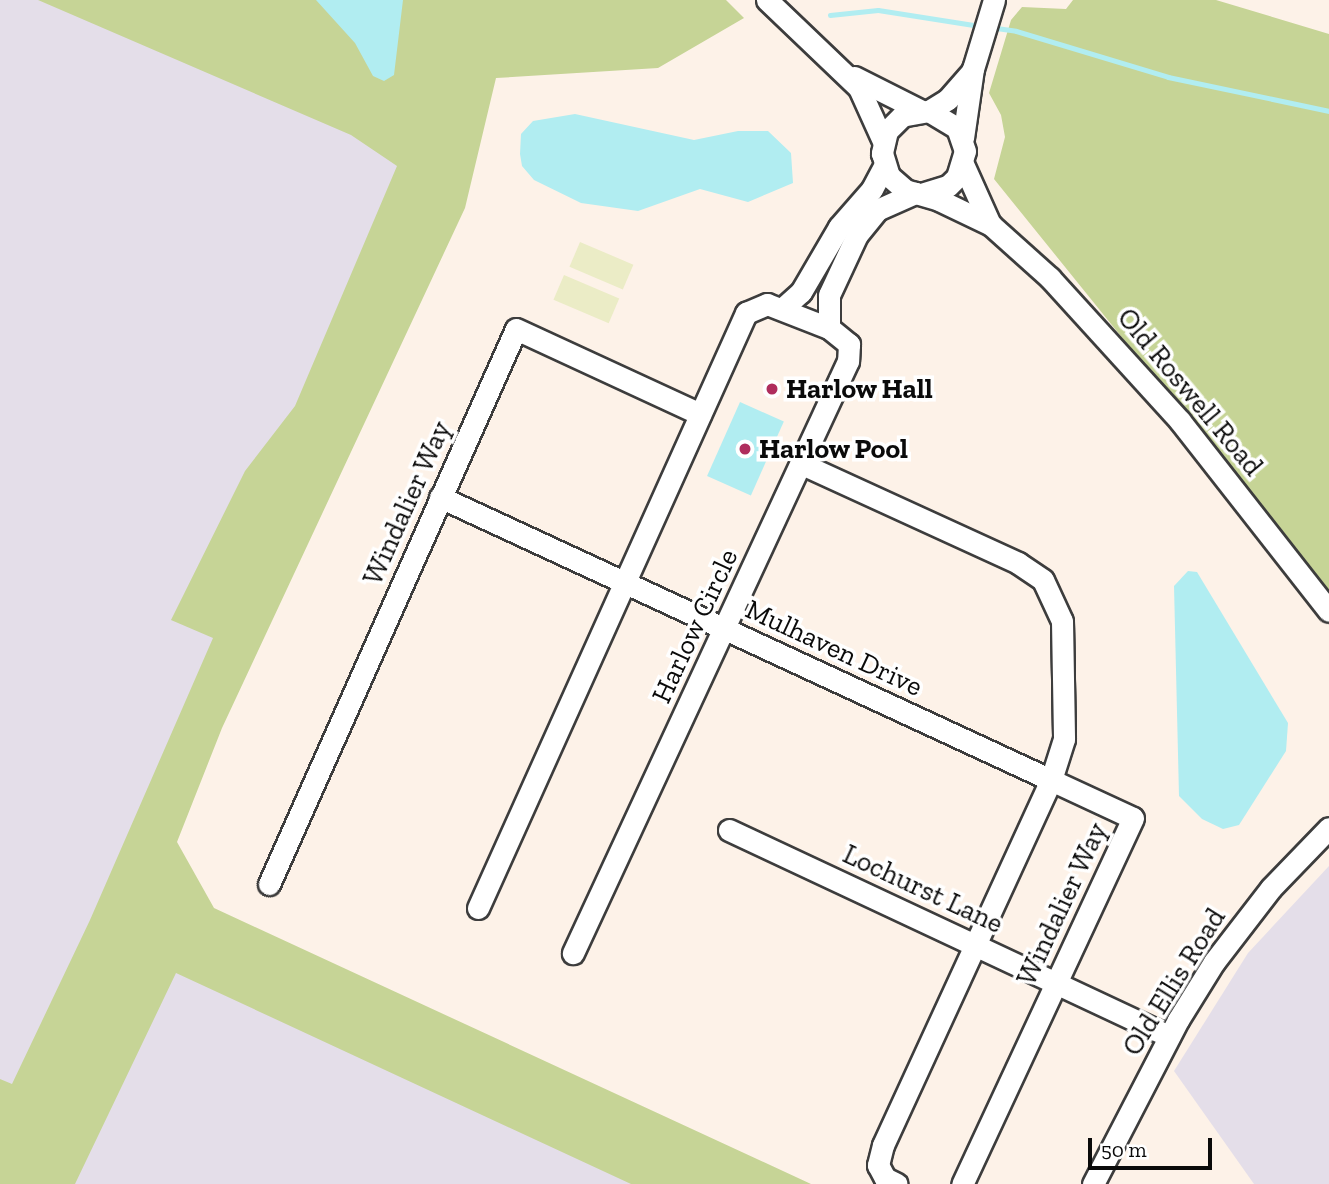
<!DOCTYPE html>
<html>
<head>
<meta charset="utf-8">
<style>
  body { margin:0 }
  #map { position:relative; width:1329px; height:1184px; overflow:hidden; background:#fdf2e8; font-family:"Zilla Slab",serif }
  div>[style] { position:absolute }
  .industrial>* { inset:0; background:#e4dee9 }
  .forest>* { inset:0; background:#c6d496 }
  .pitch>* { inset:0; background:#ebecc6; transform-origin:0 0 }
  .water>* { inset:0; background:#b1edf1; transform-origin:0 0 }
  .stream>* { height:5px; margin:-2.5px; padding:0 2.5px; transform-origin:2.5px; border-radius:2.5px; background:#b1edf1 }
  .roads { filter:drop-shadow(2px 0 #3d3d3d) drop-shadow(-2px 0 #3d3d3d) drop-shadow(0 2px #3d3d3d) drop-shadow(0 -2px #3d3d3d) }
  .minor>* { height:21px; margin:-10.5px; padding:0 10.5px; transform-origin:10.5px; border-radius:10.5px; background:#fff }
  .dots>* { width:19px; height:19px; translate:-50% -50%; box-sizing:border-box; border:4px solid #fff; border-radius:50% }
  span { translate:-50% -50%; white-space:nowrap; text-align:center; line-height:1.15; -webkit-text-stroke:7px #fff; paint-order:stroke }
  .poi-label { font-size:28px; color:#0a0a0a; font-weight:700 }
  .left { translate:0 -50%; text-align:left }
  .street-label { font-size:28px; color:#0a0a0a }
  .scale { position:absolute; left:1088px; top:1138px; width:124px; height:32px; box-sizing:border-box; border:4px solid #0a0a0a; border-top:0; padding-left:9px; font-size:21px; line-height:24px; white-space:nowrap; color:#0a0a0a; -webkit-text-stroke:5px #fff; paint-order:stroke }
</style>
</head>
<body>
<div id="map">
  <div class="industrial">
    <i style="clip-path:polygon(0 0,508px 0,122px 892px,789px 1184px,0 1184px)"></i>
    <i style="clip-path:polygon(1329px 866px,1329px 1184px,1254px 1184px,1174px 1071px,1248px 953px)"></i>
  </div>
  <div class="forest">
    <i style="clip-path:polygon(38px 0,726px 0,744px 18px,658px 68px,496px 78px,465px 208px,222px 728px,177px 842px,214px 908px,811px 1184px,631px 1184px,176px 973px,75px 1184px,0 1184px,0 1079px,12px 1084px,90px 920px,213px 638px,171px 620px,245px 471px,295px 406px,397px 166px,351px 135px)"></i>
    <i style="clip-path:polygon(1073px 0,1216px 0,1329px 34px,1329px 594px,994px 179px,1005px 137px,1001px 115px,989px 93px,1011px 20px,1022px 7px,1066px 9px)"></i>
  </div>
  <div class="pitch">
    <i style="left:580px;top:242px;width:58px;height:27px;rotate:23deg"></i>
    <i style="left:564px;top:275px;width:60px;height:27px;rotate:23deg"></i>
  </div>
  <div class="water">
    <i style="clip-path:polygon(316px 0,403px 0,394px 75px,384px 81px,373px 76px,355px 43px)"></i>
    <i style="clip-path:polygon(575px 114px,694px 140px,738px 131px,768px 131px,791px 153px,793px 183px,748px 202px,700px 189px,638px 211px,581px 203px,534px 180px,522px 166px,520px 154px,521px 134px,533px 121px)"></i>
    <i style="left:740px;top:402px;width:48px;height:81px;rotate:24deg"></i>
    <i style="clip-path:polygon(1188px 571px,1197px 572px,1288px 723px,1286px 751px,1239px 825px,1223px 829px,1202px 819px,1179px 796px,1174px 586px)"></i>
  </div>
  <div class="stream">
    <i style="left:830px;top:15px;width:48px;rotate:-5.9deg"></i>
    <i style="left:878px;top:10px;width:103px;rotate:8.9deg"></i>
    <i style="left:989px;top:27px;width:27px;rotate:8deg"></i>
    <i style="left:1016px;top:31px;width:159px;rotate:16.8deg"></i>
    <i style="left:1168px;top:77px;width:165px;rotate:11.9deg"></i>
  </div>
  <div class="roads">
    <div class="minor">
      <i style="left:767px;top:0;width:127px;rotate:43.7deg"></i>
      <i style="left:859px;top:88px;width:58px;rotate:65.6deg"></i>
      <i style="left:854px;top:77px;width:76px;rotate:26.6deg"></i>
      <i style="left:929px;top:111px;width:22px;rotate:-32deg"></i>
      <i style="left:948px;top:99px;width:37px;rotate:-49deg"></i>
      <i style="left:963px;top:138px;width:70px;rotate:-81.8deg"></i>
      <i style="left:973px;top:69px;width:72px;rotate:-73.1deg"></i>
      <i style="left:963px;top:164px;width:66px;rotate:65.8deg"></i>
      <i style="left:921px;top:194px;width:28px;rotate:-17deg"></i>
      <i style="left:948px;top:186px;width:13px;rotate:-45deg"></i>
      <i style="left:957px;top:177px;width:27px;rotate:-73deg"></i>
      <i style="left:965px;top:151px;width:24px;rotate:-109deg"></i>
      <i style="left:957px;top:128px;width:33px;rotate:-149deg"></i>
      <i style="left:929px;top:111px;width:27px;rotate:170deg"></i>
      <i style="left:902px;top:116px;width:21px;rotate:135deg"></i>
      <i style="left:887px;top:131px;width:23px;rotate:103deg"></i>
      <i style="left:882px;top:153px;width:24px;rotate:73deg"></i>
      <i style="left:889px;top:176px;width:21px;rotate:41deg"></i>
      <i style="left:905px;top:190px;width:35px;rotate:16deg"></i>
      <i style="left:939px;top:200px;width:58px;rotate:25.7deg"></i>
      <i style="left:991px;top:225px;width:79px;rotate:41.9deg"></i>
      <i style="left:1050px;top:278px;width:193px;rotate:47.7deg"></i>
      <i style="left:1180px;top:421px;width:241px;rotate:51.9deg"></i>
      <i style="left:783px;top:308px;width:24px;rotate:-42deg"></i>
      <i style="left:801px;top:292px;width:75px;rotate:-59.7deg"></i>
      <i style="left:839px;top:227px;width:50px;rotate:-49deg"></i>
      <i style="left:872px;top:189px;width:26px;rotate:-62deg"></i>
      <i style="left:829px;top:328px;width:33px;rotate:-90deg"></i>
      <i style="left:829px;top:295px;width:66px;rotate:-65deg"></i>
      <i style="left:857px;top:235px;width:32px;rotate:-51deg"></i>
      <i style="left:877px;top:210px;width:42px;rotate:-24.1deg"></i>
      <i style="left:802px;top:464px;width:238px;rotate:24.6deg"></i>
      <i style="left:1018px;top:563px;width:30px;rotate:34deg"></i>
      <i style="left:1043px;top:580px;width:45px;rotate:65.1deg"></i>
      <i style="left:1062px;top:621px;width:118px;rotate:89deg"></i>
      <i style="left:1064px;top:739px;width:43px;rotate:107.6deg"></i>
      <i style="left:1051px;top:780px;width:90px;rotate:24.9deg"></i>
      <i style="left:1133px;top:818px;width:404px;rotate:115deg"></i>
      <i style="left:440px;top:497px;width:673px;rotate:24.85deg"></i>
      <i style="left:1051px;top:780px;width:402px;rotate:114.7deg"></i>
      <i style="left:883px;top:1145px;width:21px;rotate:104deg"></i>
      <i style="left:878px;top:1165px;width:15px;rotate:62deg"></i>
      <i style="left:885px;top:1178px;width:13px;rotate:27deg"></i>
      <i style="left:729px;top:830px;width:486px;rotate:25.1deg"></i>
      <i style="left:269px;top:884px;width:607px;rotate:-66.01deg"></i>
      <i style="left:516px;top:329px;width:203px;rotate:24.8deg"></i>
      <i style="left:478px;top:908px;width:653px;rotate:-65.75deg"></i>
      <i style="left:746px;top:313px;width:23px;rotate:-23deg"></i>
      <i style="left:767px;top:304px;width:66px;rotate:21.2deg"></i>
      <i style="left:829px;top:328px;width:26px;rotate:39deg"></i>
      <i style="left:849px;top:344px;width:17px;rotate:93deg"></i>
      <i style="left:848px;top:361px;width:653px;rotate:114.92deg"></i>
      <i style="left:1093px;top:1184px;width:185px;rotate:-62.6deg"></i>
      <i style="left:1178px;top:1020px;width:68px;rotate:-58.2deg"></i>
      <i style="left:1214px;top:962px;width:93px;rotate:-52.4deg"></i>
      <i style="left:1271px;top:888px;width:83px;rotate:-46deg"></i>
    </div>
  </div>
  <div class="dots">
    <i style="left:772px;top:389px;background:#af2d5d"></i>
    <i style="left:745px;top:449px;background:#af2d5d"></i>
  </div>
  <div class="poi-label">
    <span class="left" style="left:786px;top:389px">Harlow Hall</span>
    <span class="left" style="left:759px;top:449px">Harlow Pool</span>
  </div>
  <div class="street-label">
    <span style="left:1190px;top:392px;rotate:50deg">Old Roswell Road</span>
    <span style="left:407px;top:503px;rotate:-66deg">Windalier Way</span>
    <span style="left:695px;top:626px;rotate:-65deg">Harlow Circle</span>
    <span style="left:834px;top:648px;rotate:25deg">Mulhaven Drive</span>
    <span style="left:923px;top:889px;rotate:25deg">Lochurst Lane</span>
    <span style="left:1062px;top:904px;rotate:-65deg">Windalier Way</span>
    <span style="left:1174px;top:982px;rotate:-58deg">Old Ellis Road</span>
  </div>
  <div class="scale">50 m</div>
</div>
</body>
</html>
